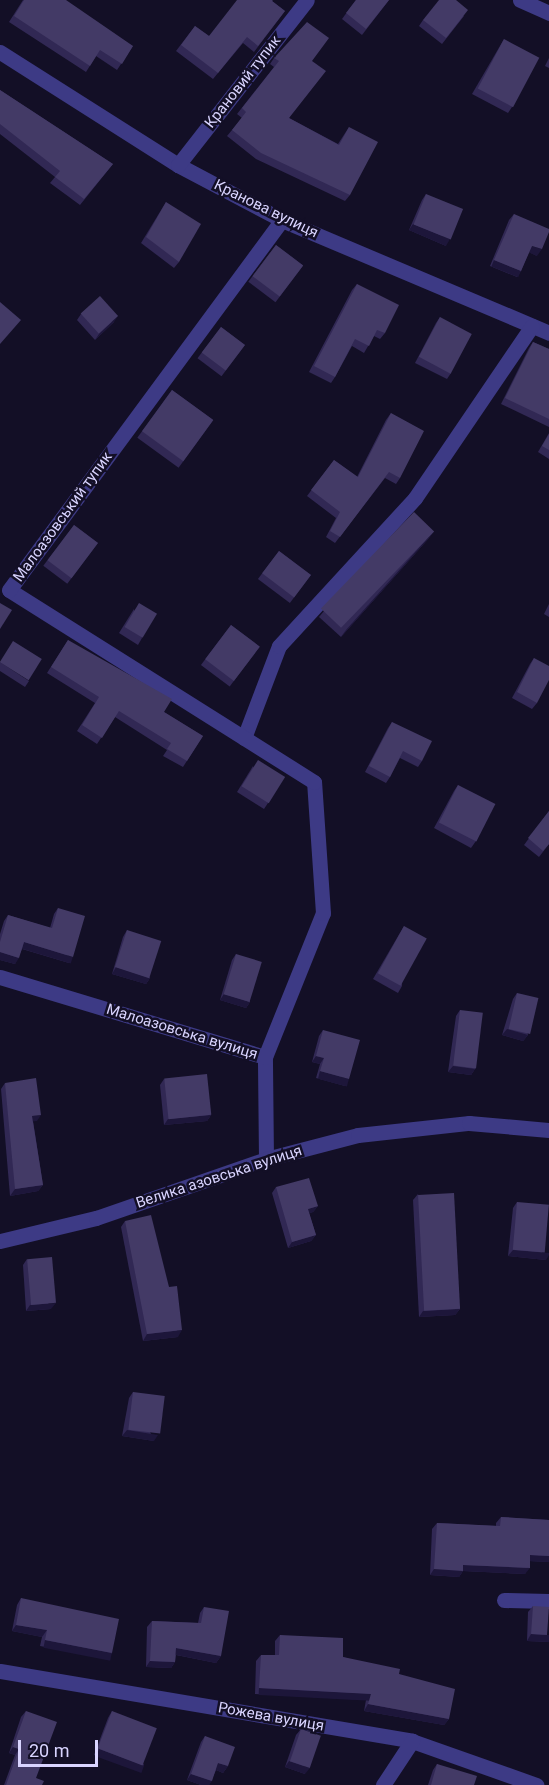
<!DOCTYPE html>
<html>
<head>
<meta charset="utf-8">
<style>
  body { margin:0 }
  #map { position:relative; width:549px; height:1785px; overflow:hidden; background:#130f26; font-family:Roboto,sans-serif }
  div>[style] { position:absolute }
  .minor>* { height:15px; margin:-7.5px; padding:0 7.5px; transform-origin:7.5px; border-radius:7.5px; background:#3d3a85 }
  .tertiary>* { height:15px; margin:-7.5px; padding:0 7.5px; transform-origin:7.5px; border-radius:7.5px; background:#3d3a85 }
  .wall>* { inset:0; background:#312854; transform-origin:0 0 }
  .shaded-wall>* { inset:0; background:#1d163a; transform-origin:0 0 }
  .building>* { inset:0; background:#433a66; transform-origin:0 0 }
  span { translate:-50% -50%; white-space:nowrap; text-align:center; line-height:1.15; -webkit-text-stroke:5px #130f26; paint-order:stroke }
  .street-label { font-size:15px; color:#d9d4ff }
  .scale { position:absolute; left:18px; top:1740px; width:80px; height:27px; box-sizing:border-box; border:3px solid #d9d4ff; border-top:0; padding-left:8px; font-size:18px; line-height:21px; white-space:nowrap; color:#d9d4ff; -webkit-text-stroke:4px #130f26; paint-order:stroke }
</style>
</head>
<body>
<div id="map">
  <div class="minor">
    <i style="left:520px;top:0;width:32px;rotate:24deg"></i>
    <i style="left:0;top:52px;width:211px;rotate:32.4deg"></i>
    <i style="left:178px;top:165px;width:118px;rotate:27.9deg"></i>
    <i style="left:282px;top:220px;width:290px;rotate:22.9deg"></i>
    <i style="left:178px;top:165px;width:209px;rotate:-52deg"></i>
    <i style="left:244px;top:738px;width:98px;rotate:-69.2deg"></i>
    <i style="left:279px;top:646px;width:201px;rotate:-47.4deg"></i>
    <i style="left:415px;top:498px;width:208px;rotate:-55.8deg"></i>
    <i style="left:0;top:977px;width:277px;rotate:16.8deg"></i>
    <i style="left:266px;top:1159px;width:102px;rotate:-90.6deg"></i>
    <i style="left:265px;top:1057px;width:155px;rotate:-68.1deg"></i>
    <i style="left:323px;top:913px;width:131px;rotate:-93.9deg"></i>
    <i style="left:314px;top:782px;width:360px;rotate:-147.8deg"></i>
    <i style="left:9px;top:590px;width:460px;rotate:-53.6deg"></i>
    <i style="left:504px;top:1600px;width:45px;rotate:1.3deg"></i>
    <i style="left:0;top:1671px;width:418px;rotate:9.6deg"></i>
    <i style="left:412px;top:1741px;width:132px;rotate:19.5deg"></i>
    <i style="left:383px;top:1785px;width:53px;rotate:-56.6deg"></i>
  </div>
  <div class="tertiary">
    <i style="left:0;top:1241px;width:99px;rotate:-13.5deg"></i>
    <i style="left:96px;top:1218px;width:180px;rotate:-19.1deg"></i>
    <i style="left:266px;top:1159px;width:95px;rotate:-14.6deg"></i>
    <i style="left:358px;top:1135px;width:112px;rotate:-6.2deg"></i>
    <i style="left:469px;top:1123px;width:80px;rotate:5deg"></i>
  </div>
  <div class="wall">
    <i style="clip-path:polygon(23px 0,133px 46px,117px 70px,96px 56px,86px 72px,9px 22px)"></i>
    <i style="clip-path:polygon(356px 0,389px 0,362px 35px,342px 19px)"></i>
    <i style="clip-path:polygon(272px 1px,285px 11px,254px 52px,243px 43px,213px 79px,176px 51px,195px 26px,209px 36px)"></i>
    <i style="clip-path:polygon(464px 16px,442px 44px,419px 26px,423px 20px)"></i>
    <i style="clip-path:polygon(504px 39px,512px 107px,508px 113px,472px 94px)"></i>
    <i style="clip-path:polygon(274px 58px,312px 61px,289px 118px,338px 144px,349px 127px,350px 195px,345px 201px,256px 159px,227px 136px,242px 118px,237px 114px,274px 67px,270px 64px)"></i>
    <i style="clip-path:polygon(549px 58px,549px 68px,545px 66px)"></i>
    <i style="clip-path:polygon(0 90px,113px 164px,80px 205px,50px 183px,55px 177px,0 134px)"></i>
    <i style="clip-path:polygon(426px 194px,446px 246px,409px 230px,422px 200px)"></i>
    <i style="clip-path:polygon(166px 202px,179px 262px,174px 268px,141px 243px)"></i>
    <i style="clip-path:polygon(514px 214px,537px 256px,529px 252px,521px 271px,517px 277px,490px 266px,509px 220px)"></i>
    <i style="left:276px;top:245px;width:34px;height:46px;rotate:37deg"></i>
    <i style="clip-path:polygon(357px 284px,385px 333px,380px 339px,374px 336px,364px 353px,352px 346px,335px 377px,331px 383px,309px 372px,352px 290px)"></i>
    <i style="clip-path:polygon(81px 314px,114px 322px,95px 340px,77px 320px)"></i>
    <i style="clip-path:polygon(440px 317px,451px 373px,447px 379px,415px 363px,436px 323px)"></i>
    <i style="left:221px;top:327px;width:30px;height:39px;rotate:37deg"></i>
    <i style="clip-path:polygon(533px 342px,549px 349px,549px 427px,501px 404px,529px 348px)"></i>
    <i style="left:172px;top:390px;width:51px;height:59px;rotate:36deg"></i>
    <i style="clip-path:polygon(391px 413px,400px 478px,396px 484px,385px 478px,335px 543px,326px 537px,336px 518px,307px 496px,334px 460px,357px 477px,386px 420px)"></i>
    <i style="clip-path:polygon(549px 433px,549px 459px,538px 452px)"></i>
    <i style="left:74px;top:525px;width:30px;height:51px;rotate:37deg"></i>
    <i style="clip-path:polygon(430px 537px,341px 637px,319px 617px,324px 611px)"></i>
    <i style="left:279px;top:551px;width:40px;height:35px;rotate:37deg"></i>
    <i style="clip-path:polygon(549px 604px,549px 617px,544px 614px)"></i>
    <i style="clip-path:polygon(134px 609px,142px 638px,138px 645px,119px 633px)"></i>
    <i style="left:231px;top:625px;width:36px;height:50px;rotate:37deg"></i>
    <i style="clip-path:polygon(68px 640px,164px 712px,203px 736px,183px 767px,163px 756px,167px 750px,115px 717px,97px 744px,77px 731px,95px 703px,47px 673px)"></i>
    <i style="clip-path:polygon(534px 658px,537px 703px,532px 709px,512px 698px,530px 664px)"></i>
    <i style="clip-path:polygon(0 662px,29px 681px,25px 687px,0 671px)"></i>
    <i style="clip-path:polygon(392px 722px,422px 761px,418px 767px,400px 758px,390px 777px,386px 783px,365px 772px,388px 728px)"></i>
    <i style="clip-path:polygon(253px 766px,268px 803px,264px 809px,237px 792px)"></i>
    <i style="clip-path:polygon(458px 785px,476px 841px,471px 848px,434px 828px,454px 791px)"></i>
    <i style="clip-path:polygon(549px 811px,549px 844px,539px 857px,524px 845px)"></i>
    <i style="clip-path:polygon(58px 908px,69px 963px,22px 949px,15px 964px,0 960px,0 934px,4px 921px,8px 915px,50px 928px,54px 914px)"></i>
    <i style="clip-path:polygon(404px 926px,402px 986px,398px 993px,373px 979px)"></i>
    <i style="clip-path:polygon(127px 930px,150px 978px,146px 984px,112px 974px,123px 937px)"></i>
    <i style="clip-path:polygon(236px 954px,250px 1002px,246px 1008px,220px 1000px,232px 960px)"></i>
    <i style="clip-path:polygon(517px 993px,528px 1035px,523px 1041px,502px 1035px,513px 999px)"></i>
    <i style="clip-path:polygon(460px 1010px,475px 1069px,471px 1075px,448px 1072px,456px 1016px)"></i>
    <i style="clip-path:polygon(323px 1030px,345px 1086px,316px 1078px,320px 1064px,312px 1062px,319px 1036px)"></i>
    <i style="clip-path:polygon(164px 1079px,211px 1115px,207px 1121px,164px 1125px,160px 1085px)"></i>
    <i style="clip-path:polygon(5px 1083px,37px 1121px,33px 1121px,43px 1185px,38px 1191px,10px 1196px,1px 1089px)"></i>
    <i style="clip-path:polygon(276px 1187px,318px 1206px,313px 1212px,309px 1213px,316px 1235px,311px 1241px,288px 1248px,272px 1193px)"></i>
    <i style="clip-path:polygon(418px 1194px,460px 1309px,455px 1315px,419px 1317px,413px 1200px)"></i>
    <i style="clip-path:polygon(517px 1202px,546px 1260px,508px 1256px,513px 1208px)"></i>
    <i style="clip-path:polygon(125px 1221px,169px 1287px,178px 1337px,143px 1341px,121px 1227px)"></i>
    <i style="clip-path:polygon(27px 1259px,51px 1309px,26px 1311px,23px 1265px)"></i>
    <i style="clip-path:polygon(133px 1392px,154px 1441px,122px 1436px,129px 1398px)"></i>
    <i style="clip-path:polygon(501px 1517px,549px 1520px,549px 1562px,530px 1561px,525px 1574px,463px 1571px,459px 1577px,430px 1575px,432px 1529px,437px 1523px,496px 1526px,496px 1523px)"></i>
    <i style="clip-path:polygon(21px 1598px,112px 1653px,108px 1659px,40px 1646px,42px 1637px,12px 1631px,17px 1605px)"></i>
    <i style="clip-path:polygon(533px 1606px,549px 1642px,527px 1641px,528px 1612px)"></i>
    <i style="clip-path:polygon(204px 1607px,221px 1656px,216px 1663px,176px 1655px,175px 1662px,171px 1668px,146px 1667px,147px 1627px,152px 1621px,198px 1623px,200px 1613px)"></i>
    <i style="clip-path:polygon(280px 1635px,343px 1657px,399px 1674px,449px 1719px,444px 1725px,364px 1711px,366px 1700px,255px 1694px,256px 1661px,261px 1655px,275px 1655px,275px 1641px)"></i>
    <i style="clip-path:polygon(26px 1711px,36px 1778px,42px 1785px,4px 1785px,15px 1755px,9px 1753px,21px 1717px)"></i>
    <i style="clip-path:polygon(112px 1711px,144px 1765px,140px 1771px,94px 1755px,108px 1718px)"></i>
    <i style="clip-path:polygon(301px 1729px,305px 1774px,285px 1767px,296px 1735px)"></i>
    <i style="clip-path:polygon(205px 1736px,228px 1766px,223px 1773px,216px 1770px,209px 1785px,201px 1785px,187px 1780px,201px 1742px)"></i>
    <i style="clip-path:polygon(437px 1764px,474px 1785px,428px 1785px,433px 1770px)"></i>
  </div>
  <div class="shaded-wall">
    <i style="clip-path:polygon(413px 224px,450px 239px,446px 246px,409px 230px)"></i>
    <i style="clip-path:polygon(532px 246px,542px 249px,537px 256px,528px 252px)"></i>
    <i style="left:494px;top:260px;width:29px;height:7px;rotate:22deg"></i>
    <i style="clip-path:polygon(118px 316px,114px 322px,95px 340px,99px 334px)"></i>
    <i style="clip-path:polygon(434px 531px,430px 537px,341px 637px,346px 630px)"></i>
    <i style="left:24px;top:942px;width:51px;height:7px;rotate:17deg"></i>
    <i style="clip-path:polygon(0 952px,19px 958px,15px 964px,0 960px)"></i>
    <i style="clip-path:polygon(116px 967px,150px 978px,146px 984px,112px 974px)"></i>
    <i style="clip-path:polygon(224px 994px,250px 1002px,246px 1008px,220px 1000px)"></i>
    <i style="clip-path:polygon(507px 1029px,528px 1035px,523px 1041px,502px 1035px)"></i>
    <i style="clip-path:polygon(316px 1056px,324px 1058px,320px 1064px,312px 1062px)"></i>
    <i style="clip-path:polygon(453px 1066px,475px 1069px,471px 1075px,448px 1072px)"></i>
    <i style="left:320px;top:1071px;width:30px;height:8px;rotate:15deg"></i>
    <i style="clip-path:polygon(41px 1115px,37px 1121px,28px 1122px,32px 1116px)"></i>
    <i style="clip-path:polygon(211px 1115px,207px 1121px,164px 1125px,168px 1119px)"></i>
    <i style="clip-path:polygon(43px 1185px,38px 1191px,10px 1196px,15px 1189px)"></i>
    <i style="clip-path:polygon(318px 1206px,313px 1212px,304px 1215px,308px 1209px)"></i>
    <i style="clip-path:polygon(316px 1235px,311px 1241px,288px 1248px,292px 1242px)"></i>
    <i style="clip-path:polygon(513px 1250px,549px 1253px,549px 1255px,546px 1260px,508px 1256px)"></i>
    <i style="clip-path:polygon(56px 1303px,51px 1309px,26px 1311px,30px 1305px)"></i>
    <i style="clip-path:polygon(460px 1309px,455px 1315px,419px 1317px,423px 1311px)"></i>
    <i style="clip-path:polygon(182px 1330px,178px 1337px,143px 1341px,147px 1334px)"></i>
    <i style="clip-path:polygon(127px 1430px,158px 1435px,154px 1441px,122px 1436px)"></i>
    <i style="clip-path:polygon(530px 1555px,549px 1556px,549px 1562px,526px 1561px)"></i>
    <i style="clip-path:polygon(463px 1565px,530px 1568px,525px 1574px,463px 1571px,459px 1577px,430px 1575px,434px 1569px)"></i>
    <i style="clip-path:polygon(16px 1625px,47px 1630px,42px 1637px,12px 1631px)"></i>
    <i style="clip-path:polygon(531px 1634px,549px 1635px,549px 1642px,527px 1641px)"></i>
    <i style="left:45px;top:1640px;width:68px;height:8px;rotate:11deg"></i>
    <i style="clip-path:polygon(176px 1648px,221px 1656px,216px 1663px,172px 1654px)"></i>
    <i style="clip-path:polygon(150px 1661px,175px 1662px,171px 1668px,146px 1667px)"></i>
    <i style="left:259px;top:1688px;width:112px;height:7px;rotate:3deg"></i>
    <i style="clip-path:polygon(368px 1704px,449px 1719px,444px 1725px,364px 1711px)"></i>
    <i style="clip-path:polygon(13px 1747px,19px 1749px,15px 1755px,9px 1753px)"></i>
    <i style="left:99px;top:1749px;width:48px;height:8px;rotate:20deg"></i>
    <i style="clip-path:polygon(289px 1761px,310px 1768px,305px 1774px,285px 1767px)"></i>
    <i style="clip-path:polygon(218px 1763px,228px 1766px,223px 1773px,214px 1769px)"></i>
    <i style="clip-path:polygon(191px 1774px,212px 1781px,209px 1785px,201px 1785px,187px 1780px)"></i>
  </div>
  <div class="building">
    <i style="clip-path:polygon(24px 0,66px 0,133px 46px,122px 64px,100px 50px,90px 66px,14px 16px)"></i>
    <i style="clip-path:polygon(237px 0,273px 0,272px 1px,285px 11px,258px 46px,247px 37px,218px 73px,181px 45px,195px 26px,209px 36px)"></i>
    <i style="clip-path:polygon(356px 0,389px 0,366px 29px,346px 13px)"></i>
    <i style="clip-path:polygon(439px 0,456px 0,468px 10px,446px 38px,423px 20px)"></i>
    <i style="clip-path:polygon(307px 22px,329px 38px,312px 61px,326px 71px,289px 118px,339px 145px,349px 127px,378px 142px,350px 195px,261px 153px,232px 130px,246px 112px,242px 108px,279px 61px,274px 58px)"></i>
    <i style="left:504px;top:39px;width:40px;height:56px;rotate:28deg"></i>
    <i style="clip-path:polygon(0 90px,113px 164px,84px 199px,55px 177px,60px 171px,0 124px)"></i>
    <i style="left:426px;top:194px;width:40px;height:33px;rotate:22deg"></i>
    <i style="clip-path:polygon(166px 202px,201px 224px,179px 262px,146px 237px)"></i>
    <i style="clip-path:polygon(514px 214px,549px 229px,549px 232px,542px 249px,532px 246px,521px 271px,494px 260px)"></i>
    <i style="left:276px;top:245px;width:34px;height:39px;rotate:37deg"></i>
    <i style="clip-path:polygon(357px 284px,399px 305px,385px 333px,377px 330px,369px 346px,355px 339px,335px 377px,314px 366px)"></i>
    <i style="left:100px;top:296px;width:27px;height:26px;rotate:48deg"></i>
    <i style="clip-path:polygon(0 302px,21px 320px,0 344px)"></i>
    <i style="left:440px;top:317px;width:36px;height:45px;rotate:28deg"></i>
    <i style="left:221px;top:327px;width:30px;height:32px;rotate:37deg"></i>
    <i style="clip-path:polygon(533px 342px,549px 349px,549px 419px,505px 398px)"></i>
    <i style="left:172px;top:390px;width:51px;height:51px;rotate:36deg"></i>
    <i style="clip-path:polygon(391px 413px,424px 431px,400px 478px,389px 472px,340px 537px,330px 531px,340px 512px,311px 490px,334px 460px,358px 477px)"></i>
    <i style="clip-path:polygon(549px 434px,549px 450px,542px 446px)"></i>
    <i style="left:414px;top:512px;width:28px;height:134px;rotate:44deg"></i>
    <i style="left:74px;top:525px;width:30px;height:44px;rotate:37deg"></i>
    <i style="left:279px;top:551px;width:40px;height:28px;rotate:37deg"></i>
    <i style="clip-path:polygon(0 603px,12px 610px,0 629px)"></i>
    <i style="left:139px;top:603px;width:21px;height:28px;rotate:31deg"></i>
    <i style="left:231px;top:625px;width:36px;height:43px;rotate:37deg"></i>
    <i style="clip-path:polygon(68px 640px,172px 699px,164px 712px,203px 736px,187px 761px,167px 749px,171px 743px,119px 711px,102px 738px,82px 725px,99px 697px,51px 667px)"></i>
    <i style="left:13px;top:641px;width:34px;height:25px;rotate:32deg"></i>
    <i style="clip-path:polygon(534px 658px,549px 666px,549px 680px,537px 703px,517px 692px)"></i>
    <i style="clip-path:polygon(392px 722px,432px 741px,422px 761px,403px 751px,390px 777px,369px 766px)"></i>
    <i style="left:258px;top:760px;width:32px;height:31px;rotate:32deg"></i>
    <i style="left:458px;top:785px;width:42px;height:42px;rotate:27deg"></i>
    <i style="clip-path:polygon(549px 811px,549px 844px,543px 851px,528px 838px)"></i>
    <i style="clip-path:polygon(58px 908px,85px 916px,73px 957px,24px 942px,19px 958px,0 952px,0 942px,8px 915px,52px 928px)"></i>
    <i style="left:404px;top:926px;width:26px;height:54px;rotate:29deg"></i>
    <i style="left:127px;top:930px;width:36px;height:39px;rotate:18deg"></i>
    <i style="left:236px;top:954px;width:27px;height:42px;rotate:17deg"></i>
    <i style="left:517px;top:993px;width:22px;height:37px;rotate:13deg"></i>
    <i style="left:460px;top:1010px;width:23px;height:56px;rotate:7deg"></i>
    <i style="clip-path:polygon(323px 1030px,360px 1040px,349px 1079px,320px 1071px,324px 1058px,316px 1056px)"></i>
    <i style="left:207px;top:1074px;width:41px;height:43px;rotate:84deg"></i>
    <i style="clip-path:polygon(36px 1078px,41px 1115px,32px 1116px,43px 1185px,15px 1189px,5px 1083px)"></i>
    <i style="clip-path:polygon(309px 1178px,318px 1206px,308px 1209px,316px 1235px,292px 1242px,276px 1187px)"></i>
    <i style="left:454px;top:1193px;width:116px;height:36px;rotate:87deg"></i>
    <i style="left:517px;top:1202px;width:32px;height:48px;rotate:5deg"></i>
    <i style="clip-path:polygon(151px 1215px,169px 1287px,177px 1286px,182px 1330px,147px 1334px,125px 1221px)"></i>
    <i style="left:52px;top:1257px;width:46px;height:25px;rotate:85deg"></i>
    <i style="left:133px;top:1392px;width:32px;height:38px;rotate:7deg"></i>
    <i style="clip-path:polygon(501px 1517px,549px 1520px,549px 1556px,530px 1555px,530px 1568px,463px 1565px,463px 1571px,434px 1569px,437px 1523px,500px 1526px)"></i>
    <i style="clip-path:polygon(21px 1598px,119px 1619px,112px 1653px,45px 1640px,47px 1630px,16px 1625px)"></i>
    <i style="left:533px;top:1606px;width:16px;height:28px;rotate:4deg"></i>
    <i style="clip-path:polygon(204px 1607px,229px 1611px,221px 1656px,176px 1648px,175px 1662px,150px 1661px,152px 1621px,201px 1623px)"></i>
    <i style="clip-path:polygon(280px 1635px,343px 1638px,343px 1657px,400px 1669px,399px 1674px,455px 1689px,449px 1719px,368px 1704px,371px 1694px,259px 1688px,261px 1655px,279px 1655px)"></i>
    <i style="clip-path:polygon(26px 1711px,57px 1722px,36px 1778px,44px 1781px,42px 1785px,6px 1785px,19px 1749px,13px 1747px)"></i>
    <i style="left:112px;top:1711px;width:48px;height:40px;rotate:21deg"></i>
    <i style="left:301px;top:1729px;width:21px;height:34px;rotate:19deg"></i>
    <i style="clip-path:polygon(205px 1736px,235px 1747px,228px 1766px,218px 1763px,212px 1781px,191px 1774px)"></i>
    <i style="clip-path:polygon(437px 1764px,477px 1776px,474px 1785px,431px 1785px)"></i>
  </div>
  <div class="street-label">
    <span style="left:243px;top:82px;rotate:-52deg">Крановий тупик</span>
    <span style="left:266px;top:209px;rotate:26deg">Кранова вулиця</span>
    <span style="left:63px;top:517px;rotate:-54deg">Малоазовський тупик</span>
    <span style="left:182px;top:1032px;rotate:17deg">Малоазовська вулиця</span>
    <span style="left:219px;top:1177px;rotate:-18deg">Велика азовська вулиця</span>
    <span style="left:271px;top:1717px;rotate:10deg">Рожева вулиця</span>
  </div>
  <div class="scale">20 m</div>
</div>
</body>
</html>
